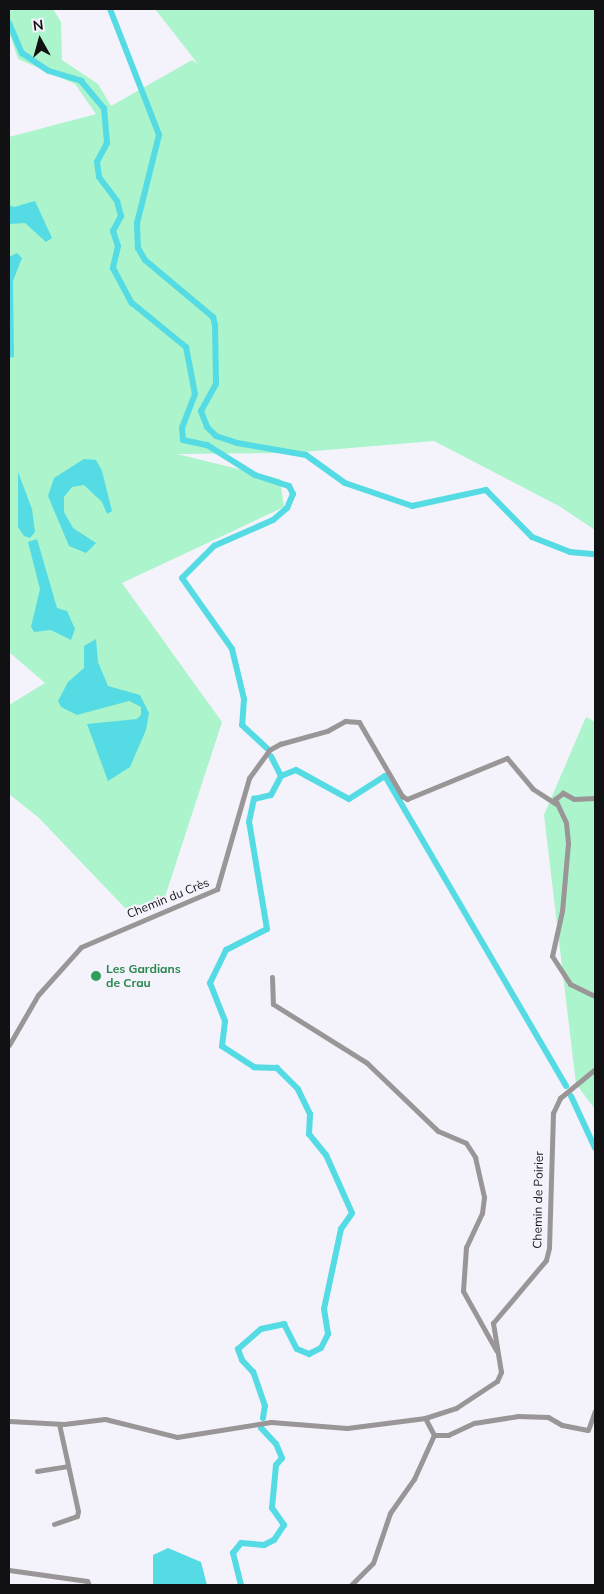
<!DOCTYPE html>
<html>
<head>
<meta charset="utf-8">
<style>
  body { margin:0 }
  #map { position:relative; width:604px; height:1594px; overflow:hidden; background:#f4f3fb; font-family:Mulish,sans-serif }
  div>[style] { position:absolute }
  .green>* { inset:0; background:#acf4cb }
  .water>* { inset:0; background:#55dbe4 }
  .canal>* { height:6px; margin:-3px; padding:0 3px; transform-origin:3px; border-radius:3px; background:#55dbe4 }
  .street>* { height:5px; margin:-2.5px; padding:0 2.5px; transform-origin:2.5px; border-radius:2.5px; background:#9a9697 }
  .dots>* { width:14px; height:14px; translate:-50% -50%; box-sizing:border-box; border:2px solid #f4f3fb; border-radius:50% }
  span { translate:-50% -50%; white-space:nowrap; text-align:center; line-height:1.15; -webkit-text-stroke:4px #f4f3fb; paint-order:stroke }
  .street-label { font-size:12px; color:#111013 }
  .leisure-label { font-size:12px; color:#27864d; font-weight:700 }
  .left { translate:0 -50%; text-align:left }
  .frame { position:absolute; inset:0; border:10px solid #111013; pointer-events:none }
  .north { position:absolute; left:15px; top:15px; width:50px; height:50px; -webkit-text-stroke:4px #f4f3fb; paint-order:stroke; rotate:353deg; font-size:14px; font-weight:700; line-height:20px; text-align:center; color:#111013 }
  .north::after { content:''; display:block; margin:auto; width:18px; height:22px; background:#111013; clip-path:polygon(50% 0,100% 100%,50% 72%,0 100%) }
</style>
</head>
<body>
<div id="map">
  <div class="green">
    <i style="clip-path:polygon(9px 9px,53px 9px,61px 22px,62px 60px,98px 84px,111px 106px,192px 60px,198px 64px,155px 9px,595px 9px,595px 530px,559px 506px,434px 441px,291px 453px,177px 454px,280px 479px,284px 507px,122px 583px,222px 722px,164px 900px,125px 908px,38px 817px,9px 794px,9px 705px,45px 683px,9px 652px,9px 137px,96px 114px,75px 84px,18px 59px,9px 32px)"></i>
    <i style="clip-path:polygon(586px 717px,595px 722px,595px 1109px,576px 1084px,544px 815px)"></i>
  </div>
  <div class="water">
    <i style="clip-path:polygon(35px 201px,52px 238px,46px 242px,25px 223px,9px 224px,9px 205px,14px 207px)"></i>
    <i style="clip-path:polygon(17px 253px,22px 258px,13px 281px,14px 357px,9px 358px,9px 257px)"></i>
    <i style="clip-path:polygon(84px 459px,96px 460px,102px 471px,112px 511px,107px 514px,102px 502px,84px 485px,72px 487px,64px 497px,64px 512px,73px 528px,96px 543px,86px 553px,69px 546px,48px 496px,54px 478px)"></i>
    <i style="clip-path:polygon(18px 472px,32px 509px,35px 532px,30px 538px,24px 536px,18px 527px)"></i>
    <i style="clip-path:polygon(37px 539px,57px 608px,67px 611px,75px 629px,71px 640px,51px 630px,34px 632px,31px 627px,40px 589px,28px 542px)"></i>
    <i style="clip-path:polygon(96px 639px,98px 662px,108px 686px,140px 695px,149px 713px,146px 730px,130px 767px,108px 781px,87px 724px,137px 719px,141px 715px,141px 707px,129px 701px,77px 715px,61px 707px,58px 701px,68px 682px,84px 668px,84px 646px)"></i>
    <i style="clip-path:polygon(168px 1548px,201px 1562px,207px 1585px,153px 1585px,153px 1555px)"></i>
  </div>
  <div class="canal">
    <i style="left:110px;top:9px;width:135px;rotate:68.7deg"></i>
    <i style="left:159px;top:135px;width:91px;rotate:104deg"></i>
    <i style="left:137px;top:223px;width:25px;rotate:88deg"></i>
    <i style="left:138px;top:248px;width:14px;rotate:60deg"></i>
    <i style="left:145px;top:260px;width:89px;rotate:40deg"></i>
    <i style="left:213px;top:317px;width:8px;rotate:76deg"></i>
    <i style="left:215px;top:325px;width:59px;rotate:89deg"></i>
    <i style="left:216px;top:384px;width:31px;rotate:119deg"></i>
    <i style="left:201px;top:411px;width:17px;rotate:69deg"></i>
    <i style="left:207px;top:427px;width:13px;rotate:45deg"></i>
    <i style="left:216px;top:436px;width:22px;rotate:18deg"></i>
    <i style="left:237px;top:443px;width:70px;rotate:9.9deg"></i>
    <i style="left:306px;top:455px;width:48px;rotate:35.7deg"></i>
    <i style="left:345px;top:483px;width:71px;rotate:18.9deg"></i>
    <i style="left:412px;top:506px;width:76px;rotate:-12.2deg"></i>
    <i style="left:486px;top:490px;width:66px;rotate:45.6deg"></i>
    <i style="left:532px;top:537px;width:41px;rotate:21.5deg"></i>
    <i style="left:570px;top:552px;width:25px;rotate:5deg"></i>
    <i style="left:9px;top:23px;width:33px;rotate:67deg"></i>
    <i style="left:22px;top:53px;width:32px;rotate:34deg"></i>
    <i style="left:49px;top:71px;width:34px;rotate:17deg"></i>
    <i style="left:81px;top:81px;width:35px;rotate:50deg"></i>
    <i style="left:104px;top:108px;width:35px;rotate:85deg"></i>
    <i style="left:107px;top:143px;width:21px;rotate:118deg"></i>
    <i style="left:97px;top:162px;width:15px;rotate:82deg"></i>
    <i style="left:99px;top:177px;width:30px;rotate:53deg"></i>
    <i style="left:117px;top:201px;width:16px;rotate:75deg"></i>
    <i style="left:121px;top:216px;width:17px;rotate:118deg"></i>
    <i style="left:113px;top:231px;width:16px;rotate:72deg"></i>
    <i style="left:118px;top:246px;width:23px;rotate:103deg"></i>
    <i style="left:113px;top:268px;width:40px;rotate:62deg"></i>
    <i style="left:132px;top:303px;width:70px;rotate:39.2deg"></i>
    <i style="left:186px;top:347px;width:48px;rotate:79.2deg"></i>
    <i style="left:195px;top:394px;width:36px;rotate:111deg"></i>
    <i style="left:182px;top:428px;width:12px;rotate:85deg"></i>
    <i style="left:183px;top:440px;width:25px;rotate:12deg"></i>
    <i style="left:207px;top:445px;width:57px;rotate:32deg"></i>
    <i style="left:255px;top:475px;width:36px;rotate:18deg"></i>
    <i style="left:289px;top:486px;width:9px;rotate:63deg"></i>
    <i style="left:293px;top:494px;width:15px;rotate:113deg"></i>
    <i style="left:287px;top:508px;width:18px;rotate:139deg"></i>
    <i style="left:273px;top:520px;width:64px;rotate:156.2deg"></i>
    <i style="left:214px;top:546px;width:45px;rotate:135deg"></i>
    <i style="left:182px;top:578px;width:87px;rotate:54.8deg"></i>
    <i style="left:232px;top:649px;width:51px;rotate:76.5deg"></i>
    <i style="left:244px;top:699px;width:26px;rotate:94deg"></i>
    <i style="left:242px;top:725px;width:34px;rotate:43deg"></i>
    <i style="left:281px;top:776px;width:16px;rotate:-22deg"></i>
    <i style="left:296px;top:770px;width:60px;rotate:28.7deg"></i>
    <i style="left:349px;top:799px;width:43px;rotate:-32.6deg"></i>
    <i style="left:385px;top:776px;width:359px;rotate:59.7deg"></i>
    <i style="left:571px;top:1096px;width:57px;rotate:65.2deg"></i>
    <i style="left:263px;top:1418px;width:12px;rotate:-81deg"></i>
    <i style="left:265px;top:1406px;width:36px;rotate:-109deg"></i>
    <i style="left:253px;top:1372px;width:16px;rotate:-133deg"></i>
    <i style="left:242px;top:1360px;width:12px;rotate:-110deg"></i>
    <i style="left:238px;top:1349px;width:30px;rotate:-41deg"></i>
    <i style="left:261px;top:1329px;width:24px;rotate:-12deg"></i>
    <i style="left:284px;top:1324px;width:28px;rotate:63deg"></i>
    <i style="left:297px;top:1349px;width:13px;rotate:23deg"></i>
    <i style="left:309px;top:1354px;width:13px;rotate:-27deg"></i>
    <i style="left:321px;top:1348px;width:16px;rotate:-63deg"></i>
    <i style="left:328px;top:1334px;width:25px;rotate:-99deg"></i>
    <i style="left:324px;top:1309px;width:82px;rotate:-78deg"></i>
    <i style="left:341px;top:1229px;width:19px;rotate:-55deg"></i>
    <i style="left:352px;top:1213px;width:64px;rotate:-114.1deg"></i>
    <i style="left:326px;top:1155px;width:27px;rotate:-129deg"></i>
    <i style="left:309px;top:1134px;width:20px;rotate:-87deg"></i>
    <i style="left:310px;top:1114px;width:28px;rotate:-116deg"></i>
    <i style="left:298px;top:1089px;width:30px;rotate:-135deg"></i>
    <i style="left:277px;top:1068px;width:23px;rotate:-178deg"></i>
    <i style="left:254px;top:1067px;width:38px;rotate:-147deg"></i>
    <i style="left:222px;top:1046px;width:25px;rotate:-83deg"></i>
    <i style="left:225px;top:1021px;width:41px;rotate:-111.5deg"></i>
    <i style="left:210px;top:983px;width:37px;rotate:-64deg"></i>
    <i style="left:226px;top:950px;width:46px;rotate:-27.1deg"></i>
    <i style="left:267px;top:929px;width:109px;rotate:-99.5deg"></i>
    <i style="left:249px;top:822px;width:24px;rotate:-78deg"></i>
    <i style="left:254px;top:799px;width:17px;rotate:-13deg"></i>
    <i style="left:271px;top:795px;width:21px;rotate:-62deg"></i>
    <i style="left:281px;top:776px;width:22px;rotate:-117deg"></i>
    <i style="left:241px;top:1585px;width:33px;rotate:-104deg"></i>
    <i style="left:233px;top:1553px;width:13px;rotate:-51deg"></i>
    <i style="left:241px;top:1543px;width:23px;rotate:5deg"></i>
    <i style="left:264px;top:1545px;width:11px;rotate:-27deg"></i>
    <i style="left:274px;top:1540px;width:18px;rotate:-56deg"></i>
    <i style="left:284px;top:1525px;width:21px;rotate:-125deg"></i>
    <i style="left:272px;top:1508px;width:43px;rotate:-84.7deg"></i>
    <i style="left:276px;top:1465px;width:9px;rotate:-49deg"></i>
    <i style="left:282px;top:1458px;width:15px;rotate:-113deg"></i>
    <i style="left:276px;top:1444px;width:22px;rotate:-133deg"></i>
  </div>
  <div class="street">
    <i style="left:595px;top:798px;width:21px;rotate:177deg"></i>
    <i style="left:574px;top:799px;width:13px;rotate:-151deg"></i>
    <i style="left:563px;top:793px;width:10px;rotate:143deg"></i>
    <i style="left:555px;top:799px;width:26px;rotate:65deg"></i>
    <i style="left:566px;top:823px;width:20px;rotate:84deg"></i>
    <i style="left:568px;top:843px;width:68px;rotate:95deg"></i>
    <i style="left:562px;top:911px;width:46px;rotate:102.5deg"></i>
    <i style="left:552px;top:956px;width:33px;rotate:57deg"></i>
    <i style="left:570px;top:984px;width:28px;rotate:26deg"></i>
    <i style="left:272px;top:977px;width:27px;rotate:88deg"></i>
    <i style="left:273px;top:1004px;width:111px;rotate:32.1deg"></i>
    <i style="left:367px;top:1063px;width:98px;rotate:43.8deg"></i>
    <i style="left:438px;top:1131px;width:30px;rotate:23deg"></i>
    <i style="left:466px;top:1143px;width:17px;rotate:57deg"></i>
    <i style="left:475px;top:1157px;width:41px;rotate:77.3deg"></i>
    <i style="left:484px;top:1197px;width:16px;rotate:97deg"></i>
    <i style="left:482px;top:1213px;width:38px;rotate:115deg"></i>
    <i style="left:466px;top:1247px;width:44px;rotate:93.9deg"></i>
    <i style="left:463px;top:1291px;width:68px;rotate:60.8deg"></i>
    <i style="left:9px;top:1045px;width:58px;rotate:-59.9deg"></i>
    <i style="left:38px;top:995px;width:64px;rotate:-48.1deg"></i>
    <i style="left:81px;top:947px;width:148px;rotate:-23.1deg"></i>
    <i style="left:217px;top:889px;width:116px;rotate:-73.9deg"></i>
    <i style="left:249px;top:778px;width:34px;rotate:-54deg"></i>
    <i style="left:269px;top:750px;width:13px;rotate:-29deg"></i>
    <i style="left:280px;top:744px;width:49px;rotate:-15.5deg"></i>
    <i style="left:327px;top:731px;width:21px;rotate:-29deg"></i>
    <i style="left:345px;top:721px;width:14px;rotate:4deg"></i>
    <i style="left:359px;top:722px;width:86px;rotate:59.8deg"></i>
    <i style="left:402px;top:796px;width:6px;rotate:31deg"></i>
    <i style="left:407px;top:799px;width:108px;rotate:-22.3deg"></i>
    <i style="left:507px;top:758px;width:40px;rotate:50deg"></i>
    <i style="left:533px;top:789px;width:27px;rotate:33deg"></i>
    <i style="left:425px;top:1418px;width:33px;rotate:-18deg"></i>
    <i style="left:456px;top:1408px;width:49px;rotate:-33.4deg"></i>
    <i style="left:497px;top:1381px;width:10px;rotate:-66deg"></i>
    <i style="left:501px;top:1372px;width:50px;rotate:-99.3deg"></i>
    <i style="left:493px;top:1323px;width:82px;rotate:-49.9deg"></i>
    <i style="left:546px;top:1260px;width:12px;rotate:-76deg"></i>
    <i style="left:549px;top:1248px;width:135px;rotate:-88.3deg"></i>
    <i style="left:553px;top:1113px;width:17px;rotate:-65deg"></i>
    <i style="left:560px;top:1098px;width:45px;rotate:-39.6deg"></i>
    <i style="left:9px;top:1421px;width:55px;rotate:3.1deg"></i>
    <i style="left:64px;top:1424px;width:41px;rotate:-7deg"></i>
    <i style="left:105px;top:1419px;width:74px;rotate:14deg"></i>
    <i style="left:177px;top:1437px;width:95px;rotate:-9.1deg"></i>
    <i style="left:271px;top:1422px;width:76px;rotate:4.5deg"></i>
    <i style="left:347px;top:1428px;width:79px;rotate:-7.3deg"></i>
    <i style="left:425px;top:1418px;width:19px;rotate:62deg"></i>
    <i style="left:434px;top:1435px;width:14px"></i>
    <i style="left:448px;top:1435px;width:29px;rotate:-25deg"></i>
    <i style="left:474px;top:1423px;width:45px;rotate:-9deg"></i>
    <i style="left:518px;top:1416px;width:30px;rotate:2deg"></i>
    <i style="left:548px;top:1417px;width:16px;rotate:30deg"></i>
    <i style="left:562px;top:1425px;width:26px;rotate:11deg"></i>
    <i style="left:588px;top:1430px;width:20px;rotate:-70deg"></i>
    <i style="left:37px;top:1471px;width:31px;rotate:-9deg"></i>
    <i style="left:54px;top:1524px;width:24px;rotate:-19deg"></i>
    <i style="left:77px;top:1516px;width:5px;rotate:-79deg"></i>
    <i style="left:78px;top:1511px;width:89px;rotate:-102.3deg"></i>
    <i style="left:9px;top:1570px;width:79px;rotate:8deg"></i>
    <i style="left:87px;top:1581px;width:4px;rotate:63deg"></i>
    <i style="left:351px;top:1585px;width:31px;rotate:-45deg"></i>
    <i style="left:373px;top:1563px;width:53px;rotate:-71.2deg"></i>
    <i style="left:390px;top:1513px;width:42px;rotate:-54.8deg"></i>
    <i style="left:414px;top:1479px;width:48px;rotate:-65.6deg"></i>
  </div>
  <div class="dots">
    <i style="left:96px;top:976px;background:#2e9e5b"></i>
  </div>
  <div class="street-label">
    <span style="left:168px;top:898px;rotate:-22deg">Chemin du Crès</span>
    <span style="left:538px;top:1200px;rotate:-89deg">Chemin de Poirier</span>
  </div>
  <div class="leisure-label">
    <span class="left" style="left:106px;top:976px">Les Gardians<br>de Crau</span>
  </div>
  <div class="frame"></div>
  <div class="north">N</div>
</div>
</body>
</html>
